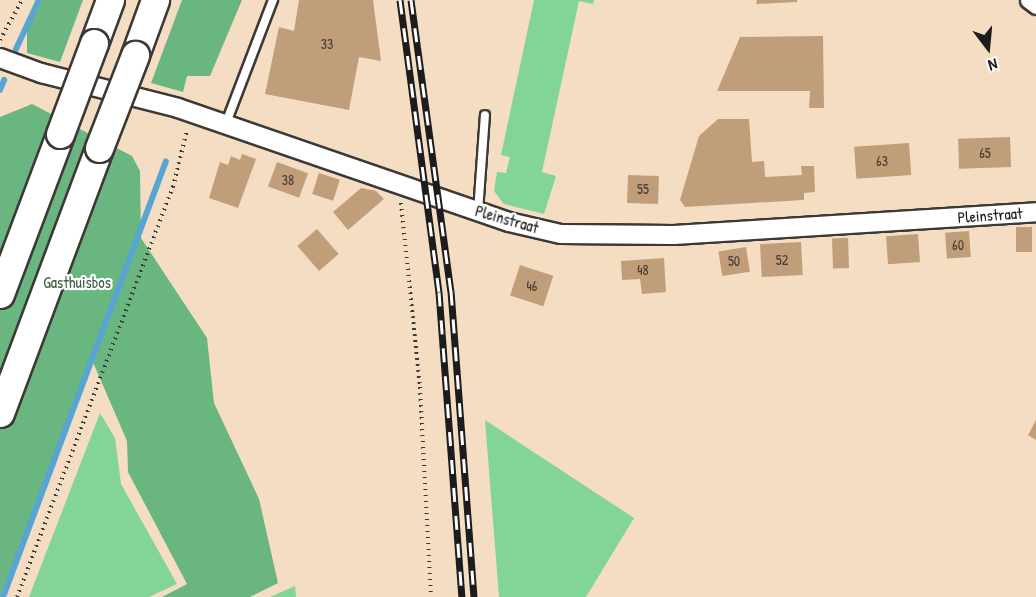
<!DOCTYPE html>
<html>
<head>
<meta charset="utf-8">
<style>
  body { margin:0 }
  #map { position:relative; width:1036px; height:597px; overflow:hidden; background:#f4ddc2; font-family:"Patrick Hand",sans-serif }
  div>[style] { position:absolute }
  .green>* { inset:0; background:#82d597 }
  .forest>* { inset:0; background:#69b680 }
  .stream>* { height:6px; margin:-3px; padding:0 3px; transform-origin:3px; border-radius:3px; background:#58a5d1 }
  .building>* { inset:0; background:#c09e7a; transform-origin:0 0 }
  .path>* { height:4px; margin-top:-2px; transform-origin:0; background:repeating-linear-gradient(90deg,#3c3935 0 1.5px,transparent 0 6px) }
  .roads { filter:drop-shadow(2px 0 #3c3935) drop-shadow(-2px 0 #3c3935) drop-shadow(0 2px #3c3935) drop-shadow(0 -2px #3c3935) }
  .service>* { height:8px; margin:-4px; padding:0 4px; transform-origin:4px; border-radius:4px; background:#fff }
  .minor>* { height:15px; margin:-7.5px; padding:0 7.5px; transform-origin:7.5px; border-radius:7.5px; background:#fff }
  .tertiary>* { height:18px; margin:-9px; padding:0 9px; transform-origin:9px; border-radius:9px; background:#fff }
  .motorway>* { height:27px; margin:-13.5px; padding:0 13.5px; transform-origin:13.5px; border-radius:13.5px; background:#fff }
  .rail>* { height:7px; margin-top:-3.5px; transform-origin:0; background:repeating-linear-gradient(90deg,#fff 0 14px,#1c1c1c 0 28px); box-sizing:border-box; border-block:2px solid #1c1c1c }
  .bridges { filter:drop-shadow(2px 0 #3c3935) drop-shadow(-2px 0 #3c3935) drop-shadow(0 2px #3c3935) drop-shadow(0 -2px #3c3935) }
  .motorway-bridge>* { height:27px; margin:-13.5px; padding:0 13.5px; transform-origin:13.5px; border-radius:13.5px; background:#fff }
  span { translate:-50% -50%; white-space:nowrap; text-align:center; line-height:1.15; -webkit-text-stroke:4.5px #fff; paint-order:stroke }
  .number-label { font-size:14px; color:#453c34 }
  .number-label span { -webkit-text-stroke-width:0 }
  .street-label { font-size:16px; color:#1c1c1c }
  .park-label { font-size:16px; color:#405d47 }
  .north { position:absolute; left:958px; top:18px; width:60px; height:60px; -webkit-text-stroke:4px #fff; paint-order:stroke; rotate:164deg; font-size:16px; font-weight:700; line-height:24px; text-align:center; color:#1c1c1c }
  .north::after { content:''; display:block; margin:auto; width:21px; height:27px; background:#1c1c1c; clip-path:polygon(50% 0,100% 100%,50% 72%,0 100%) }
</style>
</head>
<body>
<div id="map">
  <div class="green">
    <i style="clip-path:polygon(534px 0,594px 0,593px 4px,579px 1px,542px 172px,556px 176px,544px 214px,504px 204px,494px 191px,497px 172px,506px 173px,510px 157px,501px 155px)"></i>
    <i style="clip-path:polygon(100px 413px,115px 438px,121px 484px,177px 584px,149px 597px,29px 597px)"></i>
    <i style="clip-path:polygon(485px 420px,634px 518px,586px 597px,499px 597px)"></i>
    <i style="clip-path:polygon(295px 586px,296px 597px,270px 597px)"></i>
  </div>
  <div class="forest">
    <i style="clip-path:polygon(36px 0,83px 0,60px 62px,27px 53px,27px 26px)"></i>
    <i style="clip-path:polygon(182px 0,242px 0,210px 76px,187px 76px,183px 92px,151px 83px)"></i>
    <i style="clip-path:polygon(32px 104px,132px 156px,140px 171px,141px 238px,207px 338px,214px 403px,259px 499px,278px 583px,250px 597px,162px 597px,187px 584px,128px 472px,127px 441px,92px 360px,0 597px,0 117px)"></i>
  </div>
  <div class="stream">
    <i style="left:16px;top:49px;width:54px;rotate:-64.9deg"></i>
    <i style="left:0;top:90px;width:11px;rotate:-68deg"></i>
    <i style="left:3px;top:597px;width:465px;rotate:-69.5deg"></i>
  </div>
  <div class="building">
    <i style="clip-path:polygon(299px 0,373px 0,381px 61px,359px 57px,349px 110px,265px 94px,279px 27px,294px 31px)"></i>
    <i style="clip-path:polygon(757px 0,797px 0,797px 2px,756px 4px)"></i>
    <i style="clip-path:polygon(823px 36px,824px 108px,809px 108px,810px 91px,717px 91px,740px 37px)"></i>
    <i style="clip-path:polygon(718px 119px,749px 119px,752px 162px,764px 161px,765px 177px,802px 175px,801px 166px,814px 166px,815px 192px,804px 193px,804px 200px,685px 207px,680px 200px,699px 136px)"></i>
    <i style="left:1010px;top:137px;width:30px;height:52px;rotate:88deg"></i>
    <i style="left:909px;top:143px;width:32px;height:55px;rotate:86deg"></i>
    <i style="clip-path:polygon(242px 154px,256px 159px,238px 208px,209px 198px,220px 162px,228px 165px,231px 156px,240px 160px)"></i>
    <i style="left:277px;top:162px;width:33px;height:26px;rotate:20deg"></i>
    <i style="left:319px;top:173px;width:22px;height:22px;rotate:18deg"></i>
    <i style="left:628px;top:175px;width:31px;height:28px;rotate:2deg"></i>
    <i style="clip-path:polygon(361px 188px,376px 191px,384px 199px,348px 230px,333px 212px)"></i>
    <i style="left:1016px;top:227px;width:16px;height:25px"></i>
    <i style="left:317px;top:229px;width:33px;height:26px;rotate:49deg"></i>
    <i style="left:969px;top:231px;width:26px;height:24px;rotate:86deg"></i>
    <i style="left:918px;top:234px;width:28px;height:32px;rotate:86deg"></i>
    <i style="left:848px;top:238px;width:30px;height:16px;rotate:88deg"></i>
    <i style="left:801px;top:242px;width:33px;height:41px;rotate:87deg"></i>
    <i style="left:746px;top:247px;width:25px;height:28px;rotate:81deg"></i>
    <i style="clip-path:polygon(664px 258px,666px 292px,642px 294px,640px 279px,622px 280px,621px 261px)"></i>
    <i style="left:520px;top:265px;width:35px;height:32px;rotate:18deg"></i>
    <i style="clip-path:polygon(1036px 420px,1036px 440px,1028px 435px)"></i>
  </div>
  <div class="path">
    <i style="left:0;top:40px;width:46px;rotate:-61.2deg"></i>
    <i style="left:401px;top:203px;width:185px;rotate:84.1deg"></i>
    <i style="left:420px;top:387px;width:210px;rotate:87deg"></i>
    <i style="left:17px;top:597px;width:439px;rotate:-69.2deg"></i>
    <i style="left:173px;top:187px;width:59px;rotate:-76.2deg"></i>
  </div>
  <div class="roads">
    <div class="service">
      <i style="left:226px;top:123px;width:132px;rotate:-69.1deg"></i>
      <i style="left:478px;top:212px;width:97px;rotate:-85.9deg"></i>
    </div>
    <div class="minor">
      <i style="left:1028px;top:0;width:10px;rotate:37deg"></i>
    </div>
    <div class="tertiary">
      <i style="left:0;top:58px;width:44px;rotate:20.1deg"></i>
      <i style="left:41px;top:73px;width:141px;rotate:14.3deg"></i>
      <i style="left:178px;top:108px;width:350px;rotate:19deg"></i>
      <i style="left:509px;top:222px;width:53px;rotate:13deg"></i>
      <i style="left:561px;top:234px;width:113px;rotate:0.5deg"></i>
      <i style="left:674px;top:235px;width:363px;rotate:-3.6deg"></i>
    </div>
    <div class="motorway">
      <i style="left:94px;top:43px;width:46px;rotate:-69.6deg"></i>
      <i style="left:135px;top:55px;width:59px;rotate:-70deg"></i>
      <i style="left:0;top:294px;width:171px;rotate:-69.4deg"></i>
      <i style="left:0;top:413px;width:283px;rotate:-69.5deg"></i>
    </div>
  </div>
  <div class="rail">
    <i style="left:400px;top:0;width:295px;rotate:82.4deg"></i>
    <i style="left:439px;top:292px;width:306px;rotate:85.7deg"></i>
    <i style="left:411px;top:0;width:294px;rotate:82.2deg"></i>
    <i style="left:451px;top:291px;width:307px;rotate:85.7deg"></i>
  </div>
  <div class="bridges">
    <div class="motorway-bridge">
      <i style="left:60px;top:134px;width:97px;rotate:-69.5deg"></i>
      <i style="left:99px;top:148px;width:100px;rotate:-68.8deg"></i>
    </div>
  </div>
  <div class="number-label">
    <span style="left:327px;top:44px">33</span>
    <span style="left:985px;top:153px">65</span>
    <span style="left:882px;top:161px">63</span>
    <span style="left:288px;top:180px">38</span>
    <span style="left:643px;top:189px">55</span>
    <span style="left:958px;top:245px">60</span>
    <span style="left:782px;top:260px">52</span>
    <span style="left:734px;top:261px">50</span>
    <span style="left:643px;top:270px">48</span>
    <span style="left:532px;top:286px">46</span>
  </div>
  <div class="street-label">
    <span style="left:990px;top:215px;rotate:-4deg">Pleinstraat</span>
    <span style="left:507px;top:219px;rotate:16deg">Pleinstraat</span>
  </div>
  <div class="park-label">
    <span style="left:77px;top:282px">Gasthuisbos</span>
  </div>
  <div class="north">N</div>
</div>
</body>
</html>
